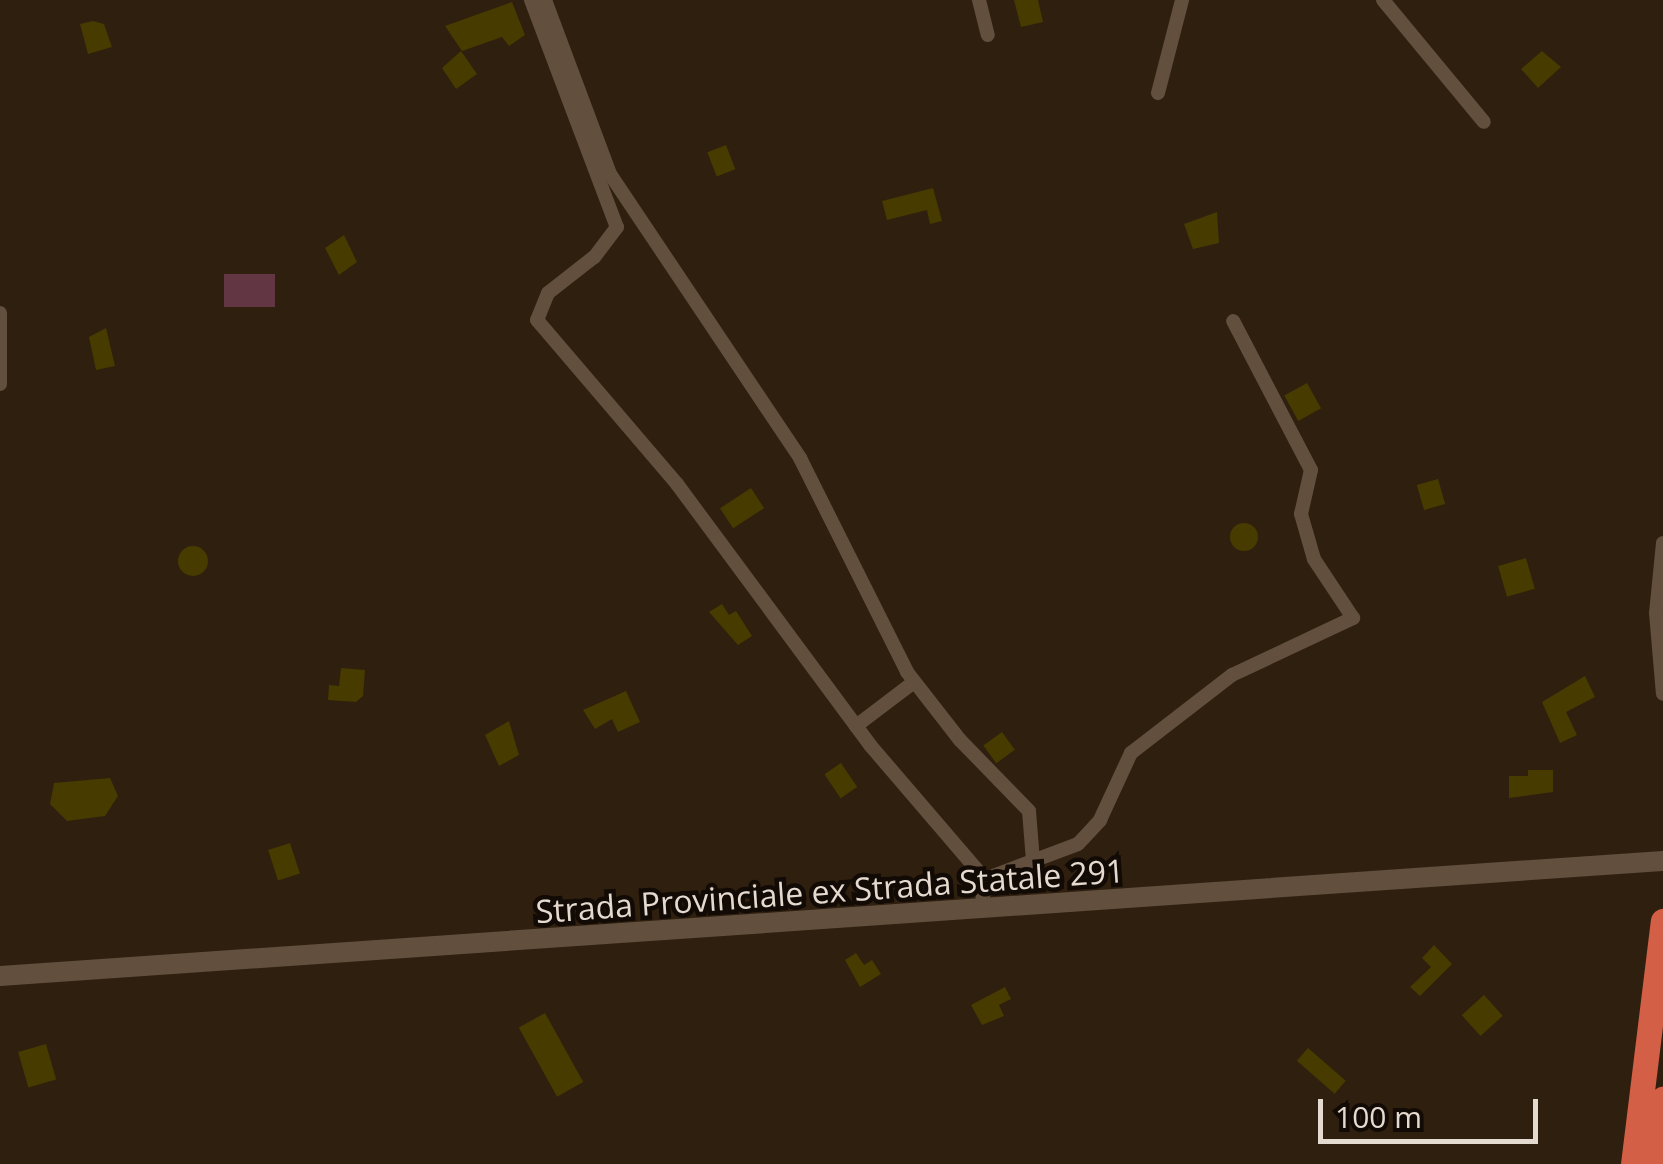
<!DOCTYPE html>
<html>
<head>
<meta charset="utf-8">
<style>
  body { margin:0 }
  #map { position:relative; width:1663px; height:1164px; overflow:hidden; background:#2f1f0f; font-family:"Open Sans",sans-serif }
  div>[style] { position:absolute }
  .green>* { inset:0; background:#623642; transform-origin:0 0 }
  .building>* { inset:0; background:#473b00; transform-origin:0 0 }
  .round { border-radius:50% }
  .street>* { height:14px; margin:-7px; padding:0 7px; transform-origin:7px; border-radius:7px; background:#624f3e }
  .secondary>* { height:20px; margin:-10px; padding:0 10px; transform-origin:10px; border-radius:10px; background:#624f3e }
  .highway>* { height:25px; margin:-12.5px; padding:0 12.5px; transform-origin:12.5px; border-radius:12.5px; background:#d35f46 }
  span { translate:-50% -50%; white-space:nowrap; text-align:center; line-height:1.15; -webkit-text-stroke:9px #120a05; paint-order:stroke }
  .street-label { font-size:32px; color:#e5dad0 }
  .scale { position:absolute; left:1318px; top:1099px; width:220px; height:45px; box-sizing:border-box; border:5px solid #e5dad0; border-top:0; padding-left:12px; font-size:30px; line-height:35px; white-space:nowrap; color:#e5dad0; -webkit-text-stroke:8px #120a05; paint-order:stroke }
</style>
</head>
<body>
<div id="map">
  <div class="green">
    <i style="left:224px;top:274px;width:51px;height:33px"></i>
  </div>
  <div class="building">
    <i style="clip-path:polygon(1014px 0,1038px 0,1043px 22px,1021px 27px)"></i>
    <i style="clip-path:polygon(512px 2px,525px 35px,509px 46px,502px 37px,462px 51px,445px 26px)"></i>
    <i style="clip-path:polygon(93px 21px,104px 24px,112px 47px,88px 54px,80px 24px)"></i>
    <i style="clip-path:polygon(461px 51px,477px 74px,456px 89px,442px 68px)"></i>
    <i style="clip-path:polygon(1542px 51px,1561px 67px,1538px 88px,1521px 69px)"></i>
    <i style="left:726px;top:145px;width:26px;height:20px;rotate:69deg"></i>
    <i style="clip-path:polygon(933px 188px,942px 221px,930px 224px,927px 210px,887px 220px,882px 201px)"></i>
    <i style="clip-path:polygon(1217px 212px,1219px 243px,1193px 249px,1184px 224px)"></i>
    <i style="clip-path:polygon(344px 235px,357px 262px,339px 275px,325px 248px)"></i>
    <i style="clip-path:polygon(106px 328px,115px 366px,96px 370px,89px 337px)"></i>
    <i style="left:1307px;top:383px;width:29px;height:26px;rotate:61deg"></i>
    <i style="left:1438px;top:479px;width:26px;height:22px;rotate:74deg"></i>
    <i style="left:751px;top:488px;width:24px;height:37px;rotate:57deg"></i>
    <i class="round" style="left:1230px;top:523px;width:28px;height:28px"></i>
    <i class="round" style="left:178px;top:546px;width:30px;height:30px"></i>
    <i style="left:1526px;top:558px;width:32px;height:29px;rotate:74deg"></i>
    <i style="clip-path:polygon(722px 604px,729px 615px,736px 611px,752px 636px,738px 645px,709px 612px)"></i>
    <i style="clip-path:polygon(341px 668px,365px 670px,363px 696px,356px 702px,328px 700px,329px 685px,339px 686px)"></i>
    <i style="clip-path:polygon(1585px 676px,1595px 697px,1566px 712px,1577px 735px,1560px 743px,1542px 702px)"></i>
    <i style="clip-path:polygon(626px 691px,640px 722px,618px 732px,612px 719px,595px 729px,583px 710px)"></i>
    <i style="clip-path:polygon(509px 721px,519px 755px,499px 766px,485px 735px)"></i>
    <i style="left:1002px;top:732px;width:22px;height:23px;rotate:54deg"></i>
    <i style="left:841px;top:763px;width:29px;height:20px;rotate:56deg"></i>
    <i style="clip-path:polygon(1528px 770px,1553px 770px,1553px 792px,1509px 798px,1509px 776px,1528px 776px)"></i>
    <i style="clip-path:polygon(110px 778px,118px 796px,105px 816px,67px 821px,50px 804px,54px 783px)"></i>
    <i style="left:290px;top:843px;width:32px;height:23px;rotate:72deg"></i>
    <i style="clip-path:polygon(1434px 945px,1452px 964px,1420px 996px,1410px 987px,1431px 967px,1422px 958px)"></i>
    <i style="clip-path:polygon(856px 953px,864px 965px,872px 960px,881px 974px,860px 987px,845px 960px)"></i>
    <i style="clip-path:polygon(1005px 987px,1011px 999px,999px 1005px,1004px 1016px,982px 1025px,971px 1005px)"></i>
    <i style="left:1484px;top:995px;width:28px;height:30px;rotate:48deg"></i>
    <i style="left:545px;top:1013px;width:79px;height:30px;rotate:61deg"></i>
    <i style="left:46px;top:1044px;width:37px;height:29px;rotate:74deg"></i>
    <i style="left:1308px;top:1048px;width:50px;height:17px;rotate:41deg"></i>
  </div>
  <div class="street">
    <i style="left:531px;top:0;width:243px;rotate:69.3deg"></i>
    <i style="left:617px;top:227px;width:38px;rotate:127deg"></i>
    <i style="left:594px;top:257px;width:58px;rotate:142deg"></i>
    <i style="left:548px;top:293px;width:29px;rotate:112deg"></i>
    <i style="left:537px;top:320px;width:216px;rotate:49.5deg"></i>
    <i style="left:677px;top:484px;width:325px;rotate:53.5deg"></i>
    <i style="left:870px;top:745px;width:177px;rotate:49.4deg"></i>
    <i style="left:545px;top:0;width:186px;rotate:69.5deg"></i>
    <i style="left:610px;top:174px;width:342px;rotate:56.2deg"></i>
    <i style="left:800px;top:458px;width:239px;rotate:63.4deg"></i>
    <i style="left:907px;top:672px;width:86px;rotate:52.1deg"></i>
    <i style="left:960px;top:740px;width:99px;rotate:45.8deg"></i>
    <i style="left:1029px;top:811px;width:50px;rotate:85.4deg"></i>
    <i style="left:979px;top:0;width:36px;rotate:76deg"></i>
    <i style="left:1383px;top:0;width:158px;rotate:50.4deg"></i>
    <i style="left:1158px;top:93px;width:96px;rotate:-75.5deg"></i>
    <i style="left:0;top:313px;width:71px;rotate:90deg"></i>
    <i style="left:1663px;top:543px;width:70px;rotate:95.7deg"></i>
    <i style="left:1656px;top:613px;width:81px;rotate:85.1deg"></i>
    <i style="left:856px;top:726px;width:73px;rotate:-37.2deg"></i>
    <i style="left:981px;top:911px;width:32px;rotate:-83deg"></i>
    <i style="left:985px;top:879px;width:99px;rotate:-20.6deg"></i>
    <i style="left:1078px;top:844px;width:33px;rotate:-47deg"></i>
    <i style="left:1100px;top:820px;width:74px;rotate:-65.2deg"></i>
    <i style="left:1131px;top:753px;width:128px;rotate:-37.7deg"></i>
    <i style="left:1232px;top:675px;width:134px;rotate:-25.2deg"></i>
    <i style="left:1353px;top:618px;width:71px;rotate:-123.5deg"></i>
    <i style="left:1314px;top:559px;width:47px;rotate:-106.1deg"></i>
    <i style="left:1301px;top:514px;width:45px;rotate:-77.2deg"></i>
    <i style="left:1311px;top:470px;width:168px;rotate:-117.6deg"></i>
  </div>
  <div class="secondary">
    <i style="left:0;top:976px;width:1667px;rotate:-3.96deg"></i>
  </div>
  <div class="highway">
    <i style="left:1633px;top:1164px;width:245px;rotate:-83deg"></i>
    <i style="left:1655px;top:1164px;width:66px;rotate:-83.1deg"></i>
  </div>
  <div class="street-label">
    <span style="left:830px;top:891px;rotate:-4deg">Strada Provinciale ex Strada Statale 291</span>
  </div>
  <div class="scale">100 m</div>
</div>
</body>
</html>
